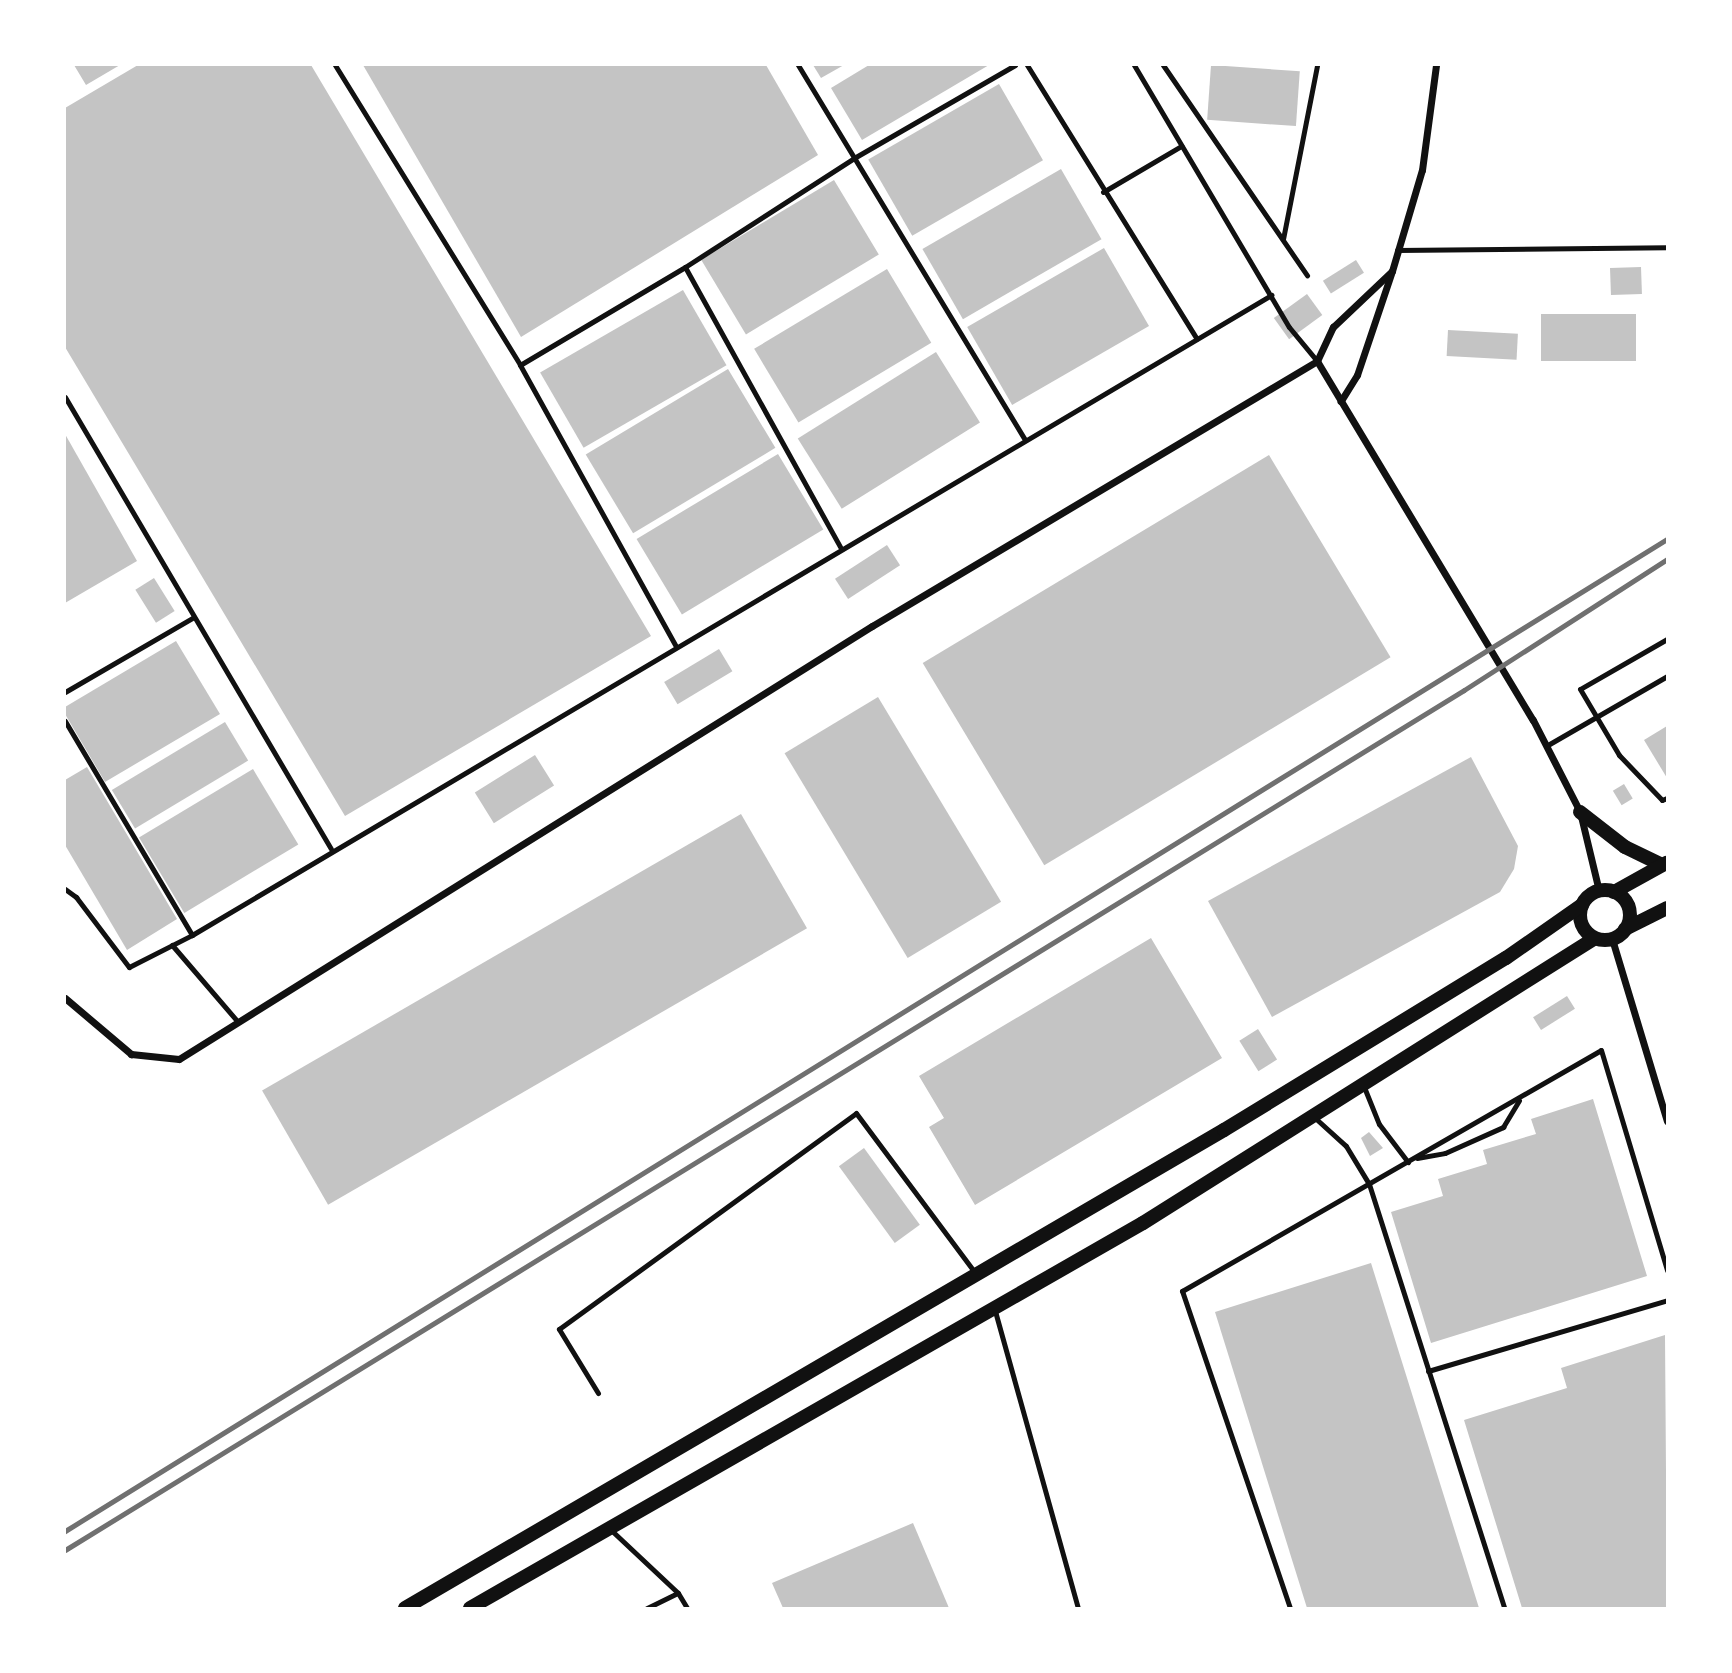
<!DOCTYPE html>
<html>
<head>
<meta charset="utf-8">
<style>
  body { margin:0 }
  #map { position:relative; width:1732px; height:1673px; overflow:hidden; background:#fff; font-family:Bitter,serif }
  div>[style] { position:absolute }
  .building>* { inset:0; background:#c4c4c4; transform-origin:0 0 }
  .service>* { height:5px; margin:-2.5px; padding:0 2.5px; transform-origin:2.5px; border-radius:2.5px; background:#111 }
  .minor>* { height:7px; margin:-3.5px; padding:0 3.5px; transform-origin:3.5px; border-radius:3.5px; background:#111 }
  .secondary>* { height:14px; margin:-7px; padding:0 7px; transform-origin:7px; border-radius:7px; background:#111 }
  .secondary>.ring { margin:-7px; padding:0; box-sizing:content-box; background:none; border:14px solid #111; border-radius:50% }
  .rail>* { height:5px; margin:-2.5px; padding:0 2.5px; transform-origin:2.5px; border-radius:2.5px; background:#707070 }
  span { translate:-50% -50%; white-space:nowrap; text-align:center; line-height:1.15; -webkit-text-stroke:5px #fff; paint-order:stroke }
  .frame { position:absolute; inset:0; border:66px solid #fff; pointer-events:none }
</style>
</head>
<body>
<div id="map">
  <div class="building">
    <i style="clip-path:polygon(74px 65px,120px 65px,86px 85px)"></i>
    <i style="clip-path:polygon(138px 65px,311px 65px,651px 636px,345px 816px,65px 347px,65px 108px)"></i>
    <i style="clip-path:polygon(363px 65px,766px 65px,818px 155px,521px 337px)"></i>
    <i style="clip-path:polygon(813px 65px,844px 65px,821px 78px)"></i>
    <i style="clip-path:polygon(869px 65px,989px 65px,862px 140px,831px 88px)"></i>
    <i style="left:1211px;top:65px;width:89px;height:55px;rotate:4deg"></i>
    <i style="left:999px;top:84px;width:88px;height:151px;rotate:60deg"></i>
    <i style="left:1061px;top:169px;width:81px;height:160px;rotate:60deg"></i>
    <i style="left:834px;top:180px;width:87px;height:155px;rotate:59deg"></i>
    <i style="left:1104px;top:248px;width:90px;height:158px;rotate:60deg"></i>
    <i style="left:1356px;top:260px;width:15px;height:39px;rotate:58deg"></i>
    <i style="left:1641px;top:267px;width:27px;height:31px;rotate:88deg"></i>
    <i style="left:887px;top:269px;width:86px;height:155px;rotate:59deg"></i>
    <i style="left:683px;top:290px;width:87px;height:165px;rotate:60deg"></i>
    <i style="left:1307px;top:294px;width:26px;height:41px;rotate:54deg"></i>
    <i style="left:1636px;top:314px;width:47px;height:95px;rotate:90deg"></i>
    <i style="left:1448px;top:330px;width:70px;height:26px;rotate:3deg"></i>
    <i style="left:936px;top:352px;width:83px;height:163px;rotate:58deg"></i>
    <i style="left:728px;top:369px;width:92px;height:166px;rotate:59deg"></i>
    <i style="clip-path:polygon(65px 434px,137px 561px,65px 603px)"></i>
    <i style="left:778px;top:454px;width:88px;height:165px;rotate:59deg"></i>
    <i style="left:1269px;top:455px;width:236px;height:404px;rotate:59deg"></i>
    <i style="left:887px;top:545px;width:24px;height:62px;rotate:57deg"></i>
    <i style="left:154px;top:578px;width:39px;height:22px;rotate:58deg"></i>
    <i style="clip-path:polygon(176px 641px,220px 714px,105px 782px,65px 714px,65px 707px)"></i>
    <i style="left:719px;top:649px;width:26px;height:64px;rotate:59deg"></i>
    <i style="left:878px;top:697px;width:239px;height:109px;rotate:59deg"></i>
    <i style="left:225px;top:722px;width:45px;height:132px;rotate:59deg"></i>
    <i style="clip-path:polygon(1667px 726px,1667px 778px,1644px 740px)"></i>
    <i style="left:535px;top:755px;width:36px;height:71px;rotate:58deg"></i>
    <i style="clip-path:polygon(1471px 757px,1518px 846px,1514px 869px,1500px 892px,1272px 1017px,1208px 901px)"></i>
    <i style="clip-path:polygon(87px 767px,177px 919px,127px 950px,65px 845px,65px 780px)"></i>
    <i style="left:253px;top:769px;width:88px;height:133px;rotate:59deg"></i>
    <i style="left:1624px;top:784px;width:17px;height:13px;rotate:59deg"></i>
    <i style="left:741px;top:814px;width:132px;height:553px;rotate:60deg"></i>
    <i style="clip-path:polygon(1151px 938px,1222px 1058px,975px 1205px,929px 1127px,944px 1118px,919px 1076px)"></i>
    <i style="left:1567px;top:996px;width:15px;height:40px;rotate:58deg"></i>
    <i style="left:1258px;top:1029px;width:36px;height:22px;rotate:58deg"></i>
    <i style="clip-path:polygon(1593px 1099px,1647px 1276px,1431px 1343px,1391px 1212px,1443px 1196px,1438px 1179px,1487px 1164px,1483px 1150px,1536px 1134px,1531px 1119px)"></i>
    <i style="clip-path:polygon(1369px 1132px,1383px 1148px,1370px 1156px,1361px 1138px)"></i>
    <i style="left:864px;top:1148px;width:95px;height:31px;rotate:54deg"></i>
    <i style="clip-path:polygon(1371px 1263px,1479px 1608px,1307px 1608px,1215px 1312px)"></i>
    <i style="clip-path:polygon(1665px 1335px,1667px 1608px,1522px 1608px,1464px 1420px,1567px 1388px,1561px 1368px)"></i>
    <i style="clip-path:polygon(913px 1523px,949px 1608px,783px 1608px,772px 1583px)"></i>
  </div>
  <div class="service">
    <i style="left:335px;top:65px;width:352px;rotate:58.3deg"></i>
    <i style="left:520px;top:365px;width:321px;rotate:61deg"></i>
    <i style="left:798px;top:65px;width:438px;rotate:58.8deg"></i>
    <i style="left:1027px;top:65px;width:322px;rotate:58.2deg"></i>
    <i style="left:1134px;top:65px;width:304px;rotate:59.4deg"></i>
    <i style="left:1289px;top:327px;width:44px;rotate:50.5deg"></i>
    <i style="left:1163px;top:65px;width:255px;rotate:55.6deg"></i>
    <i style="left:1103px;top:192px;width:91px;rotate:-30.5deg"></i>
    <i style="left:1283px;top:239px;width:177px;rotate:-78.9deg"></i>
    <i style="left:1397px;top:250px;width:270px;rotate:-0.6deg"></i>
    <i style="left:685px;top:267px;width:320px;rotate:61deg"></i>
    <i style="left:520px;top:365px;width:192px;rotate:-30.7deg"></i>
    <i style="left:685px;top:267px;width:201px;rotate:-32.8deg"></i>
    <i style="left:854px;top:158px;width:186px;rotate:-30deg"></i>
    <i style="left:65px;top:397px;width:524px;rotate:59.52deg"></i>
    <i style="left:1667px;top:639px;width:100px;rotate:150.1deg"></i>
    <i style="left:1580px;top:689px;width:77px;rotate:59.4deg"></i>
    <i style="left:1619px;top:755px;width:62px;rotate:46.3deg"></i>
    <i style="left:1662px;top:800px;width:5px;rotate:-22deg"></i>
    <i style="left:65px;top:692px;width:149px;rotate:-30.2deg"></i>
    <i style="left:65px;top:721px;width:249px;rotate:59.3deg"></i>
    <i style="left:1546px;top:746px;width:140px;rotate:-30deg"></i>
    <i style="left:65px;top:889px;width:14px;rotate:36deg"></i>
    <i style="left:76px;top:897px;width:88px;rotate:52.9deg"></i>
    <i style="left:129px;top:967px;width:71px;rotate:-26.9deg"></i>
    <i style="left:192px;top:935px;width:1255px;rotate:-30.67deg"></i>
    <i style="left:172px;top:945px;width:101px;rotate:49.4deg"></i>
    <i style="left:1364px;top:1087px;width:40px;rotate:68deg"></i>
    <i style="left:1379px;top:1124px;width:48px;rotate:52.7deg"></i>
    <i style="left:1314px;top:1117px;width:43px;rotate:42.2deg"></i>
    <i style="left:1346px;top:1146px;width:44px;rotate:58.8deg"></i>
    <i style="left:1369px;top:1184px;width:445px;rotate:72.3deg"></i>
    <i style="left:1417px;top:1158px;width:28px;rotate:-10deg"></i>
    <i style="left:1445px;top:1153px;width:64px;rotate:-24.1deg"></i>
    <i style="left:1503px;top:1127px;width:31px;rotate:-59deg"></i>
    <i style="left:995px;top:1311px;width:308px;rotate:74.4deg"></i>
    <i style="left:1428px;top:1371px;width:249px;rotate:-16.5deg"></i>
    <i style="left:598px;top:1393px;width:75px;rotate:-121.4deg"></i>
    <i style="left:559px;top:1329px;width:367px;rotate:-36deg"></i>
    <i style="left:856px;top:1113px;width:201px;rotate:53.3deg"></i>
    <i style="left:611px;top:1530px;width:92px;rotate:43.2deg"></i>
    <i style="left:678px;top:1593px;width:17px;rotate:59deg"></i>
    <i style="left:647px;top:1608px;width:34px;rotate:-26deg"></i>
    <i style="left:1290px;top:1608px;width:335px;rotate:-108.8deg"></i>
    <i style="left:1182px;top:1291px;width:483px;rotate:-29.9deg"></i>
    <i style="left:1601px;top:1050px;width:230px;rotate:73.3deg"></i>
  </div>
  <div class="minor">
    <i style="left:1392px;top:271px;width:105px;rotate:-73.5deg"></i>
    <i style="left:1422px;top:170px;width:106px;rotate:-82.4deg"></i>
    <i style="left:1317px;top:361px;width:38px;rotate:-65deg"></i>
    <i style="left:1333px;top:327px;width:81px;rotate:-43.5deg"></i>
    <i style="left:1392px;top:271px;width:110px;rotate:108.6deg"></i>
    <i style="left:1357px;top:375px;width:31px;rotate:122deg"></i>
    <i style="left:1612px;top:939px;width:190px;rotate:73.2deg"></i>
    <i style="left:65px;top:998px;width:87px;rotate:40.3deg"></i>
    <i style="left:131px;top:1054px;width:48px;rotate:5.9deg"></i>
    <i style="left:179px;top:1059px;width:817px;rotate:-32deg"></i>
    <i style="left:872px;top:626px;width:518px;rotate:-30.77deg"></i>
    <i style="left:1317px;top:361px;width:419px;rotate:59deg"></i>
    <i style="left:1533px;top:720px;width:103px;rotate:62.9deg"></i>
    <i style="left:1580px;top:812px;width:81px;rotate:76.5deg"></i>
  </div>
  <div class="secondary">
    <i style="left:1580px;top:812px;width:57px;rotate:37.9deg"></i>
    <i style="left:1625px;top:847px;width:41px;rotate:25.9deg"></i>
    <i class="ring" style="left:1580px;top:890px;width:36px;height:36px"></i>
    <i style="left:1614px;top:892px;width:60px;rotate:-29.1deg"></i>
    <i style="left:1625px;top:929px;width:47px;rotate:-26.6deg"></i>
    <i style="left:405px;top:1608px;width:948px;rotate:-30.27deg"></i>
    <i style="left:1224px;top:1130px;width:330px;rotate:-31.4deg"></i>
    <i style="left:1506px;top:958px;width:93px;rotate:-34.9deg"></i>
    <i style="left:470px;top:1608px;width:775px;rotate:-29.77deg"></i>
    <i style="left:1143px;top:1223px;width:534px;rotate:-32.23deg"></i>
  </div>
  <div class="rail">
    <i style="left:65px;top:1531px;width:1884px;rotate:-31.77deg"></i>
    <i style="left:65px;top:1550px;width:1642px;rotate:-31.58deg"></i>
    <i style="left:1464px;top:690px;width:242px;rotate:-32.8deg"></i>
  </div>
  <div class="frame"></div>
</div>
</body>
</html>
